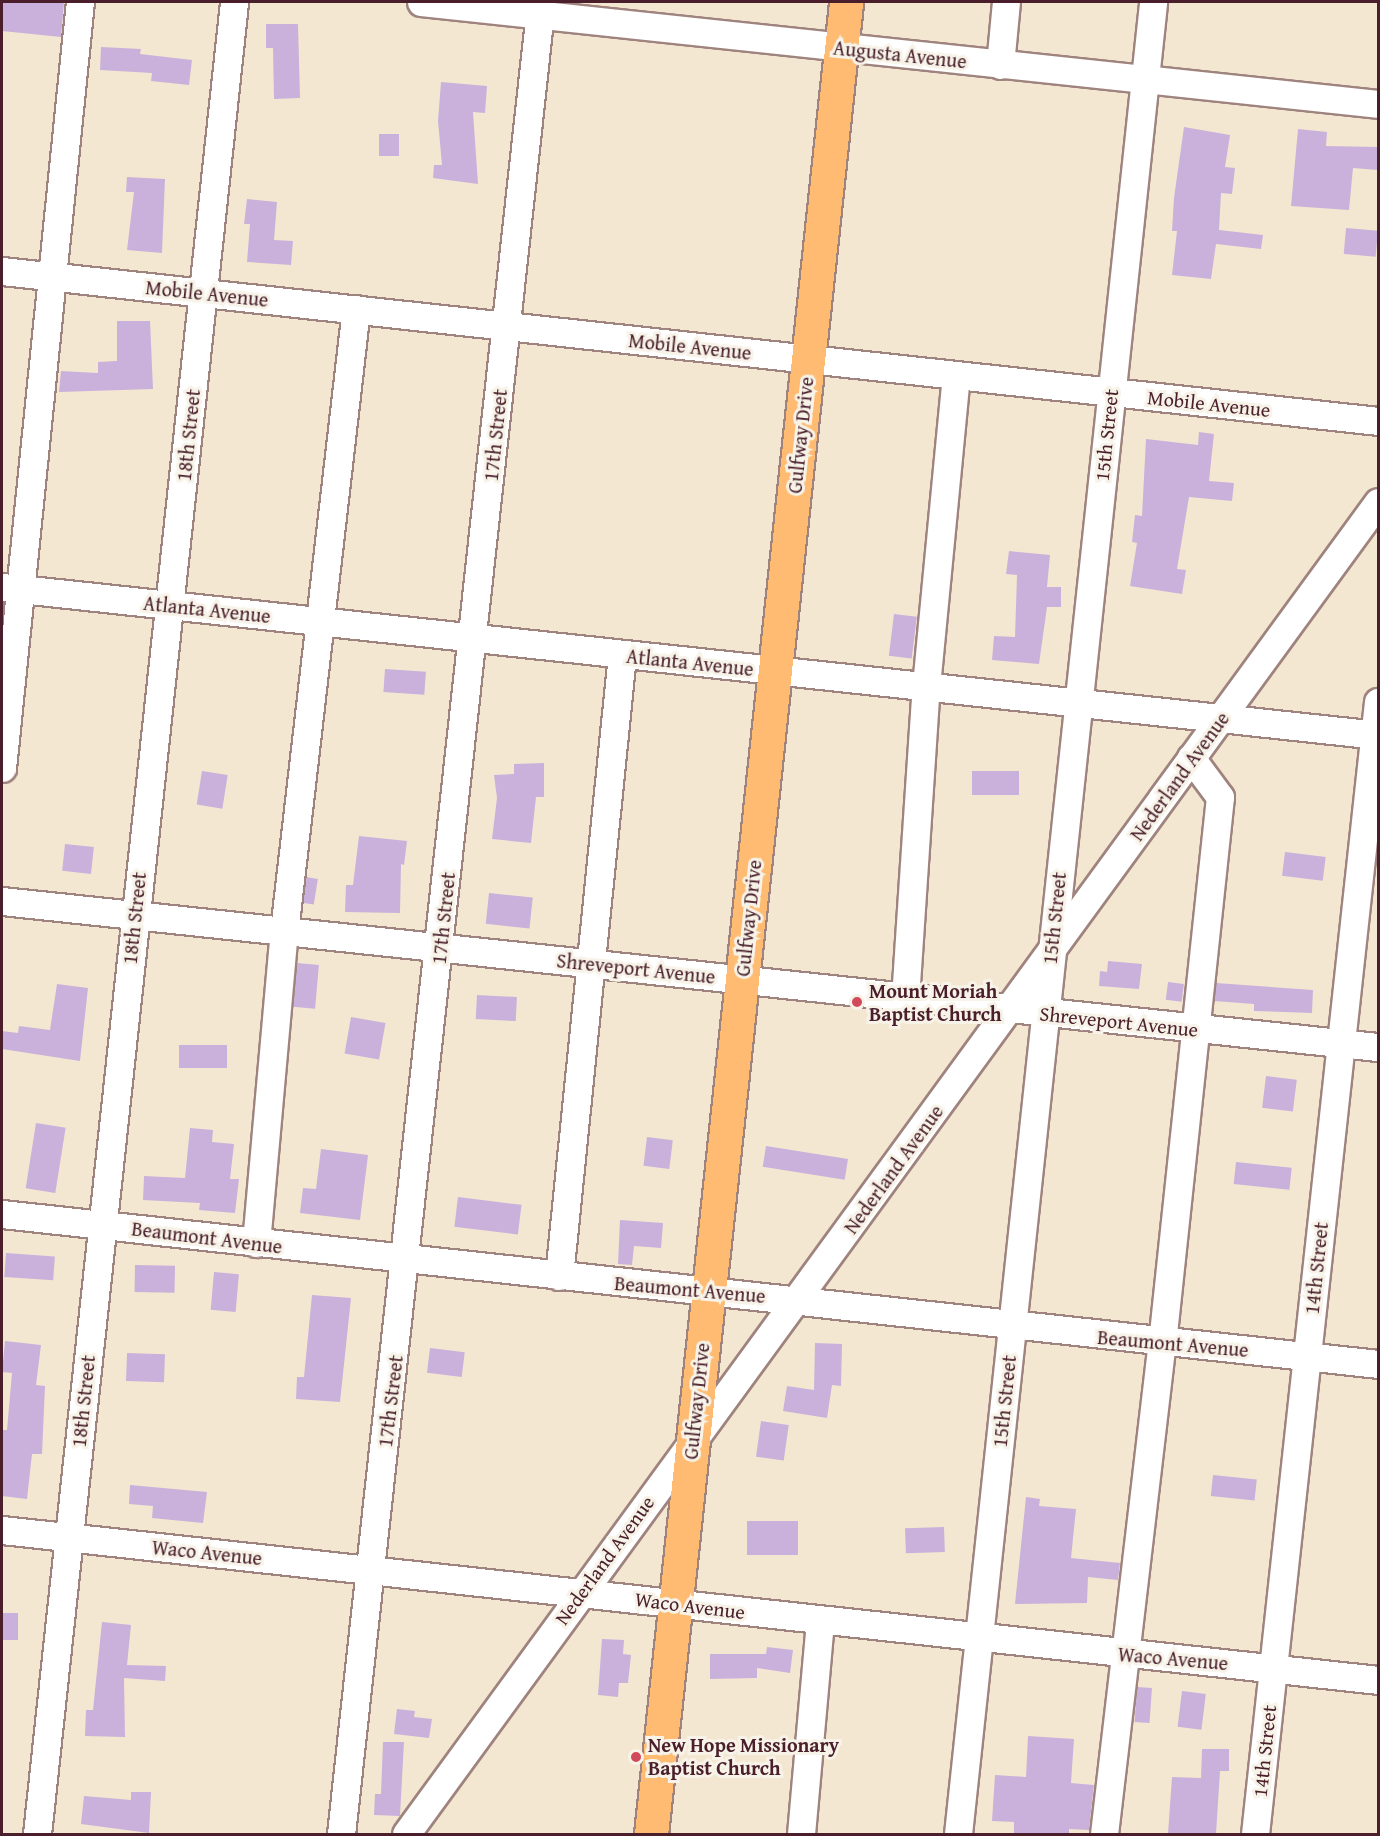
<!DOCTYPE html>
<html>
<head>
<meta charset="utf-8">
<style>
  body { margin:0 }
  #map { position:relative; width:1380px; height:1836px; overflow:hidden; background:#f4e7d1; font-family:"Gentium Book Plus",serif }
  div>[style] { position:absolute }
  .building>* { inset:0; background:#c9b1db; transform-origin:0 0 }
  .roads { filter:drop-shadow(2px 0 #9f837e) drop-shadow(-2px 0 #9f837e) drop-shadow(0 2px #9f837e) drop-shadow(0 -2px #9f837e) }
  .minor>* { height:27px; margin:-13.5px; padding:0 13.5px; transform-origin:13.5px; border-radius:13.5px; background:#fff }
  .major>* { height:33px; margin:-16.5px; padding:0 16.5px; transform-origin:16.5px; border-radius:16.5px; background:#febb71 }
  .dots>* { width:16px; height:16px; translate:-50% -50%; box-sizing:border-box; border:3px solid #f7f3e8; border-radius:50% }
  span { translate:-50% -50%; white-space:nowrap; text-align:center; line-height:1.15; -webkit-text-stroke:6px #f7f3e8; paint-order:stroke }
  .street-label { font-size:20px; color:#4a1f2b }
  .poi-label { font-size:20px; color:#4a1f2b; font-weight:700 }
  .left { translate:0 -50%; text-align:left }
  .frame { position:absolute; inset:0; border:3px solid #4a1f2b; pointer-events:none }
</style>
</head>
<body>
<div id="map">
  <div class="building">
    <i style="clip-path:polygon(2px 2px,64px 2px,61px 37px,2px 31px)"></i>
    <i style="clip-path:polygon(266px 24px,298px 24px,300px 98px,274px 99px,273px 48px,266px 48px)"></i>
    <i style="clip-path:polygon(101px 47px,141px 49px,140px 54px,192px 60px,189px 85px,151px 81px,152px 73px,100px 70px)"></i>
    <i style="clip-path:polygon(441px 82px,487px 86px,485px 113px,473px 112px,478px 184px,433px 178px,434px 165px,442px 165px,438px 121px)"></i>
    <i style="clip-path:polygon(1184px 127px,1230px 135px,1225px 167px,1235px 168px,1232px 194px,1221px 193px,1219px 230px,1263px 235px,1261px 249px,1216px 244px,1211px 279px,1172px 275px,1177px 231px,1172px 231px,1174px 198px)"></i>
    <i style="clip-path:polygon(1298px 129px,1327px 132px,1326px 146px,1378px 147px,1378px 170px,1353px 168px,1349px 210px,1291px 206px)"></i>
    <i style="left:379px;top:134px;width:20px;height:22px"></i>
    <i style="clip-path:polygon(127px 177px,165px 179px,162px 253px,127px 250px,134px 192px,126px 192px)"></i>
    <i style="clip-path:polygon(247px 199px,277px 202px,274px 240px,293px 241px,291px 265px,247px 262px,250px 224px,244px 224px)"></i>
    <i style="left:1346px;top:228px;width:32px;height:26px;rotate:5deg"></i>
    <i style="clip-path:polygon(117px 321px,150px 321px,153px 389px,59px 392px,61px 371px,98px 373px,98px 362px,117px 361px)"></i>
    <i style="clip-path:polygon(1199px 432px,1214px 434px,1209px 481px,1234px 483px,1232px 501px,1189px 497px,1177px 569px,1186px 570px,1182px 594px,1130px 586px,1137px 543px,1132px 542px,1135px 515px,1142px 516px,1146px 439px,1198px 445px)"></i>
    <i style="clip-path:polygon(1009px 551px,1050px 555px,1047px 587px,1061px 587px,1061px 607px,1047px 607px,1039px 664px,992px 660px,994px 636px,1015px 637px,1017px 575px,1006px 574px)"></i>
    <i style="left:894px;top:614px;width:23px;height:42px;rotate:7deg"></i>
    <i style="left:385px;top:669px;width:41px;height:23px;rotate:4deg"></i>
    <i style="clip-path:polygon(544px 763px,544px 797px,536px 797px,531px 843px,492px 839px,497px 798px,494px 775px,514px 774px,514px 764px)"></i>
    <i style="left:202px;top:771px;width:26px;height:34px;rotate:9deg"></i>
    <i style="left:1019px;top:771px;width:24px;height:47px;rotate:90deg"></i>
    <i style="clip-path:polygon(359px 836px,407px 841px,404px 865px,401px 864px,400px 913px,345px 912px,346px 885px,353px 885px)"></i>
    <i style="left:65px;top:844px;width:29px;height:27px;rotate:6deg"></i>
    <i style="left:1285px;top:852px;width:41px;height:24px;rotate:7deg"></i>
    <i style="left:306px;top:877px;width:12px;height:26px;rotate:9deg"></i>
    <i style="left:489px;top:893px;width:44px;height:31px;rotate:6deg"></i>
    <i style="clip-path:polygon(1108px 961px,1142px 964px,1139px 989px,1099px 986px,1100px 971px,1107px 972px)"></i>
    <i style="left:297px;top:963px;width:22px;height:44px;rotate:5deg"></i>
    <i style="left:1168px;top:982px;width:16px;height:18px;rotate:7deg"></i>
    <i style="clip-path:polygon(1216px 983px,1313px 990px,1312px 1013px,1254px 1011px,1254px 1004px,1214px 1001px)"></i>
    <i style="clip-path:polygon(57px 984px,88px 988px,80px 1061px,2px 1049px,2px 1031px,18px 1033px,19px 1026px,50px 1030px)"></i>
    <i style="left:477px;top:995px;width:40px;height:24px;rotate:3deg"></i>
    <i style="left:351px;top:1017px;width:35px;height:37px;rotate:10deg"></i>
    <i style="left:227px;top:1045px;width:23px;height:48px;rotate:90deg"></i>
    <i style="left:1266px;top:1076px;width:31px;height:32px;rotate:7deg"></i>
    <i style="left:36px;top:1123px;width:30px;height:66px;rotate:9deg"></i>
    <i style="clip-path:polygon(190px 1128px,213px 1130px,212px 1142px,234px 1144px,230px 1179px,239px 1179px,235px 1213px,199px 1210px,200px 1203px,143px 1200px,144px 1176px,185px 1178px)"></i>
    <i style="left:647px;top:1137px;width:26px;height:29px;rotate:7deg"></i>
    <i style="left:766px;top:1146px;width:83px;height:21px;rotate:9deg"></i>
    <i style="clip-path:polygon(321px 1149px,368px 1155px,360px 1220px,300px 1213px,303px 1188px,316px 1189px)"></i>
    <i style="left:1236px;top:1162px;width:56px;height:22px;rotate:6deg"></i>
    <i style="left:458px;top:1197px;width:64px;height:30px;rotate:7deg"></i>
    <i style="clip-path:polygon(620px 1220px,663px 1223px,661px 1248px,634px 1246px,632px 1265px,618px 1264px)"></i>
    <i style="left:6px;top:1253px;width:49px;height:24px;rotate:4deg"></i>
    <i style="left:135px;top:1265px;width:40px;height:27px;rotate:1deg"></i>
    <i style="left:214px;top:1272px;width:25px;height:38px;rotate:5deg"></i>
    <i style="clip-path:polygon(312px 1295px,351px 1298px,340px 1402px,296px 1399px,297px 1377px,304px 1377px)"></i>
    <i style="clip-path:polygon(5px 1341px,41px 1345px,36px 1385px,45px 1386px,42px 1454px,32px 1454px,27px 1499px,2px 1496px,2px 1430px,7px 1430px,12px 1373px,2px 1372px)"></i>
    <i style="clip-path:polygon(815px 1343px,842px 1344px,841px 1386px,832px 1385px,827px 1418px,783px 1411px,787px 1386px,814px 1390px)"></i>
    <i style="left:430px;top:1348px;width:35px;height:25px;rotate:7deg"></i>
    <i style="left:127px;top:1353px;width:38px;height:28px;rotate:2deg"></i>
    <i style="left:761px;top:1421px;width:28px;height:36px;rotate:8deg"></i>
    <i style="left:1213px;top:1475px;width:44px;height:21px;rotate:6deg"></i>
    <i style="clip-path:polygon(130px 1485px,207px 1492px,203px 1523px,152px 1518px,153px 1506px,129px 1504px)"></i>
    <i style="clip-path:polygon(1026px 1497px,1040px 1499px,1039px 1506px,1076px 1509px,1071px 1558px,1120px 1563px,1118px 1580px,1088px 1577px,1087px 1603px,1015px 1604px)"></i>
    <i style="left:747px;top:1521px;width:51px;height:34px"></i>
    <i style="left:944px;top:1527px;width:25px;height:39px;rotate:88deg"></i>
    <i style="left:2px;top:1613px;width:16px;height:27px"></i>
    <i style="clip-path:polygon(102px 1622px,131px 1625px,127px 1665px,166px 1666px,165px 1681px,124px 1678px,125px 1737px,85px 1736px,86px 1710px,93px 1710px)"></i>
    <i style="clip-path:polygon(602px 1639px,624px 1640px,623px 1654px,631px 1655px,628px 1683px,619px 1683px,618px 1697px,598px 1695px)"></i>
    <i style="clip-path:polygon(767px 1647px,793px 1650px,790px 1673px,757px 1668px,757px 1678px,710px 1679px,710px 1654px,766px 1654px)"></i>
    <i style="left:1137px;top:1687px;width:15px;height:35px;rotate:4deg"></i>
    <i style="left:1182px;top:1691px;width:24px;height:36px;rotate:7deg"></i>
    <i style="clip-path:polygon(397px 1709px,415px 1711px,414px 1717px,432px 1719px,429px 1738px,394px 1734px)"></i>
    <i style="clip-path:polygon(1028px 1736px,1074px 1739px,1071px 1783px,1094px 1785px,1089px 1830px,1069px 1829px,1069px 1834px,1014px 1834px,1014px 1822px,992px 1821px,995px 1775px,1026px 1777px)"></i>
    <i style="clip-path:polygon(383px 1742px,404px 1742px,400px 1816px,374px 1815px,375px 1794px,381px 1794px)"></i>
    <i style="clip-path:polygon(1202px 1749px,1229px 1749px,1229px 1771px,1220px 1771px,1216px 1834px,1168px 1834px,1172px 1777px,1201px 1778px)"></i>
    <i style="clip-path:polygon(131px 1792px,151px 1792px,149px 1833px,81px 1824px,84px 1796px,131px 1800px)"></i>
  </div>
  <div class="roads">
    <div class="minor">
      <i style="left:421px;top:2px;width:962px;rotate:6.08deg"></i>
      <i style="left:1000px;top:65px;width:63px;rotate:-84.6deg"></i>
      <i style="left:2px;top:271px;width:1384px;rotate:6.22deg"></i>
      <i style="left:2px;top:587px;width:1384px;rotate:6.14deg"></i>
      <i style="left:2px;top:768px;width:770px;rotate:-84.19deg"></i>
      <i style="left:2px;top:901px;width:1384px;rotate:6.06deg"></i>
      <i style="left:905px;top:999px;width:314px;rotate:-86.2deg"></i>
      <i style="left:926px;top:686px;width:311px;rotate:-84.5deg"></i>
      <i style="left:2px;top:1214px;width:1384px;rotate:6.22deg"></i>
      <i style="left:256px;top:1243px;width:313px;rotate:-84.9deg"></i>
      <i style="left:284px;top:931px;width:626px;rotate:-83.4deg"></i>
      <i style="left:559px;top:1276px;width:624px;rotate:-84.21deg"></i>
      <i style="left:2px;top:1530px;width:1384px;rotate:6.22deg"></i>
      <i style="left:37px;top:1834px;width:1843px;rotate:-83.86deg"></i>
      <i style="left:341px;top:1834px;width:1843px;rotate:-83.77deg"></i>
      <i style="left:406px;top:1834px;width:1649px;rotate:-53.88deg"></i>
      <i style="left:801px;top:1834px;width:214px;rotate:-84.9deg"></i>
      <i style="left:958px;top:1834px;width:1842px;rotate:-83.92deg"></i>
      <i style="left:1104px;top:1834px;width:494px;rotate:-83.3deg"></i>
      <i style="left:1162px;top:1343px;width:549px;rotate:-83.94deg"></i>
      <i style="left:1220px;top:797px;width:49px;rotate:-126.6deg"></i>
      <i style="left:1255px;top:1834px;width:1139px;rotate:-83.8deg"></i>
    </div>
    <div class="major">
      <i style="left:651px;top:1834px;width:1842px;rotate:-83.92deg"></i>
    </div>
  </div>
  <div class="dots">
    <i style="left:857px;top:1002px;background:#d1495b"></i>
    <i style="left:636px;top:1757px;background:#d1495b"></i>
  </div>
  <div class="street-label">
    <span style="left:900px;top:54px;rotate:6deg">Augusta Avenue</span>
    <span style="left:207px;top:293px;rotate:6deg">Mobile Avenue</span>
    <span style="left:690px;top:346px;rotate:6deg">Mobile Avenue</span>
    <span style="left:1209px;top:403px;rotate:6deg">Mobile Avenue</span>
    <span style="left:188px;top:435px;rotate:-84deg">18th Street</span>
    <span style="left:495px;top:435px;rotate:-84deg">17th Street</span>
    <span style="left:800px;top:435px;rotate:-84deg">Gulfway Drive</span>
    <span style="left:1106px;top:435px;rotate:-84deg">15th Street</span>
    <span style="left:207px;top:609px;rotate:6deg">Atlanta Avenue</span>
    <span style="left:690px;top:662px;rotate:6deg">Atlanta Avenue</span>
    <span style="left:1179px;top:776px;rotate:-54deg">Nederland Avenue</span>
    <span style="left:134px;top:918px;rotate:-84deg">18th Street</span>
    <span style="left:443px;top:918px;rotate:-84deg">17th Street</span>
    <span style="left:748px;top:918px;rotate:-84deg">Gulfway Drive</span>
    <span style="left:1054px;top:918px;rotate:-84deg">15th Street</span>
    <span style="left:636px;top:968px;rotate:6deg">Shreveport Avenue</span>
    <span style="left:1119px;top:1021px;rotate:6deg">Shreveport Avenue</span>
    <span style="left:893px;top:1169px;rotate:-54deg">Nederland Avenue</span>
    <span style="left:207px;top:1237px;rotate:7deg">Beaumont Avenue</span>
    <span style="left:1316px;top:1268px;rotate:-84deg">14th Street</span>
    <span style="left:690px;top:1289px;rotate:5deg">Beaumont Avenue</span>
    <span style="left:1173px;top:1343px;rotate:5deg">Beaumont Avenue</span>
    <span style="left:83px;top:1401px;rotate:-84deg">18th Street</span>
    <span style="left:390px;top:1401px;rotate:-83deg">17th Street</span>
    <span style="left:696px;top:1401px;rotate:-84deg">Gulfway Drive</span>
    <span style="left:1004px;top:1401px;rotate:-84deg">15th Street</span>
    <span style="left:207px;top:1552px;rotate:6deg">Waco Avenue</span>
    <span style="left:604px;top:1560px;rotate:-54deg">Nederland Avenue</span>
    <span style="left:690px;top:1605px;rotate:7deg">Waco Avenue</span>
    <span style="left:1173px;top:1658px;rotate:5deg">Waco Avenue</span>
    <span style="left:1264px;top:1751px;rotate:-84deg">14th Street</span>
  </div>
  <div class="poi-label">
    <span class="left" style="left:869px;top:1002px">Mount Moriah<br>Baptist Church</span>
    <span class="left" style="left:648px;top:1756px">New Hope Missionary<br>Baptist Church</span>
  </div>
  <div class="frame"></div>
</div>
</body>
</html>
